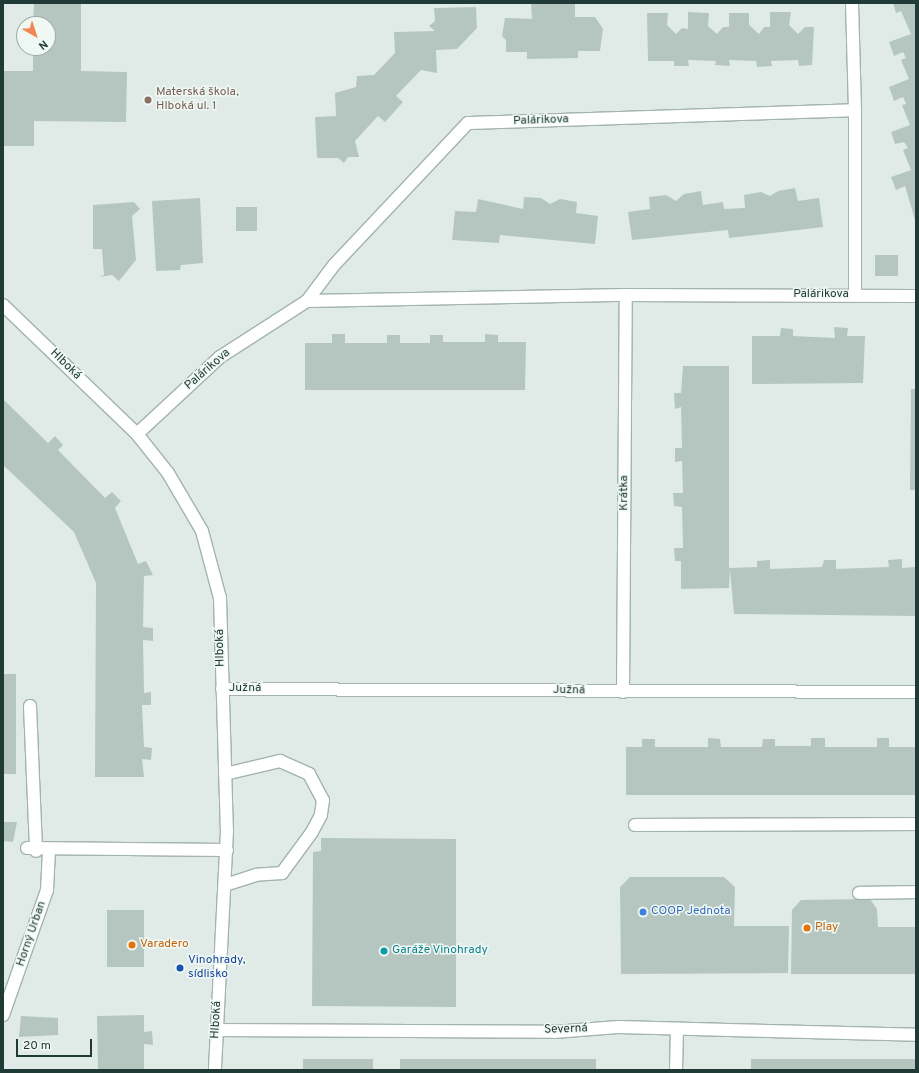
<!DOCTYPE html>
<html>
<head>
<meta charset="utf-8">
<style>
  body { margin:0 }
  #map { position:relative; width:919px; height:1073px; overflow:hidden; background:#e0ebe7; font-family:Overpass,sans-serif }
  div>[style] { position:absolute }
  .building>* { inset:0; background:#b5c6c0; transform-origin:0 0 }
  .roads { filter:drop-shadow(1px 0 #a3b3ae) drop-shadow(-1px 0 #a3b3ae) drop-shadow(0 1px #a3b3ae) drop-shadow(0 -1px #a3b3ae) }
  .lane>* { height:12px; margin:-6px; padding:0 6px; transform-origin:6px; border-radius:6px; background:#fff }
  .street>* { height:12px; margin:-6px; padding:0 6px; transform-origin:6px; border-radius:6px; background:#fff }
  .dots>* { width:11px; height:11px; translate:-50% -50%; box-sizing:border-box; border:2px solid #f0f8f4; border-radius:50% }
  span { translate:-50% -50%; white-space:nowrap; text-align:center; line-height:1.15; -webkit-text-stroke:3px #f0f8f4; paint-order:stroke }
  .education-label { font-size:12px; color:#785e54 }
  .left { translate:0 -50%; text-align:left }
  .street-label { font-size:12px; color:#203b36 }
  .shop-label { font-size:12px; color:#366cbe }
  .food-label { font-size:12px; color:#c56008 }
  .culture-label { font-size:12px; color:#0d838f }
  .transit-label { font-size:12px; color:#164399 }
  .frame { position:absolute; inset:0; border:4px solid #203b36; pointer-events:none }
  .north { position:absolute; left:16px; top:16px; width:40px; height:40px; box-sizing:border-box; background:#f0f8f4; border:1px solid #9daca8; border-radius:50%; rotate:141deg; font-size:11px; font-weight:700; line-height:16px; text-align:center; color:#203b36 }
  .north::after { content:''; display:block; margin:auto; width:14px; height:18px; background:#f48555; clip-path:polygon(50% 0,100% 100%,50% 72%,0 100%) }
  .scale { position:absolute; left:16px; top:1039px; width:76px; height:18px; box-sizing:border-box; border:2px solid #203b36; border-top:0; padding-left:5px; font-size:12px; line-height:14px; white-space:nowrap; color:#203b36; -webkit-text-stroke:3px #f0f8f4; paint-order:stroke }
</style>
</head>
<body>
<div id="map">
  <div class="building">
    <i style="clip-path:polygon(34px 3px,81px 3px,81px 71px,127px 72px,126px 122px,34px 121px,34px 146px,3px 146px,3px 71px,33px 71px,33px 48px,48px 48px,48px 24px,33px 24px)"></i>
    <i style="clip-path:polygon(531px 3px,575px 3px,575px 17px,595px 17px,603px 29px,600px 51px,578px 51px,578px 58px,527px 59px,527px 52px,506px 52px,506px 40px,502px 36px,505px 18px,532px 19px)"></i>
    <i style="clip-path:polygon(893px 3px,916px 3px,915px 220px,905px 186px,896px 190px,891px 177px,911px 170px,903px 150px,908px 148px,904px 142px,895px 144px,891px 132px,910px 125px,902px 105px,906px 104px,903px 97px,894px 101px,889px 87px,909px 79px,901px 60px,906px 58px,903px 52px,894px 56px,889px 42px,911px 34px,901px 11px,896px 13px)"></i>
    <i style="clip-path:polygon(476px 7px,477px 28px,457px 49px,436px 50px,437px 73px,421px 70px,396px 96px,403px 102px,385px 122px,378px 116px,355px 141px,359px 157px,348px 157px,344px 163px,338px 158px,317px 158px,315px 117px,336px 116px,335px 93px,356px 87px,357px 76px,374px 75px,395px 53px,394px 32px,435px 31px,429px 26px,435px 21px,434px 8px)"></i>
    <i style="clip-path:polygon(688px 12px,709px 13px,708px 26px,717px 34px,723px 27px,729px 27px,729px 13px,749px 13px,749px 25px,759px 34px,764px 27px,770px 27px,770px 12px,791px 12px,789px 25px,798px 34px,805px 27px,814px 27px,812px 65px,799px 66px,798px 60px,771px 61px,772px 66px,757px 67px,756px 61px,729px 60px,730px 66px,715px 65px,716px 61px,688px 60px,689px 66px,674px 66px,674px 61px,648px 61px,647px 13px,668px 13px,667px 25px,676px 34px,682px 28px,688px 29px)"></i>
    <i style="clip-path:polygon(795px 188px,798px 201px,819px 198px,823px 227px,729px 238px,728px 230px,632px 240px,628px 212px,650px 209px,649px 197px,666px 195px,676px 201px,684px 194px,701px 191px,703px 205px,723px 202px,724px 209px,745px 208px,744px 195px,761px 192px,770px 196px,778px 191px)"></i>
    <i style="clip-path:polygon(524px 197px,541px 198px,550px 204px,560px 199px,577px 202px,576px 213px,598px 216px,595px 244px,500px 235px,499px 243px,452px 240px,455px 211px,476px 212px,478px 199px,523px 209px)"></i>
    <i style="clip-path:polygon(200px 198px,203px 263px,181px 265px,180px 270px,156px 271px,152px 201px)"></i>
    <i style="clip-path:polygon(134px 202px,140px 209px,132px 216px,136px 260px,119px 281px,112px 275px,99px 277px,104px 275px,102px 249px,93px 249px,93px 205px)"></i>
    <i style="left:236px;top:207px;width:21px;height:24px"></i>
    <i style="left:875px;top:255px;width:23px;height:21px"></i>
    <i style="clip-path:polygon(834px 327px,848px 328px,847px 336px,865px 336px,863px 383px,752px 384px,752px 336px,780px 336px,781px 328px,793px 329px,793px 336px,835px 338px)"></i>
    <i style="clip-path:polygon(332px 334px,345px 334px,345px 343px,387px 343px,387px 335px,400px 335px,400px 343px,430px 343px,430px 335px,443px 335px,443px 342px,485px 342px,485px 334px,498px 335px,498px 342px,526px 342px,525px 390px,305px 390px,305px 343px,332px 343px)"></i>
    <i style="clip-path:polygon(683px 366px,729px 366px,729px 568px,757px 567px,757px 561px,770px 560px,770px 569px,822px 567px,824px 560px,836px 560px,836px 569px,889px 567px,888px 560px,902px 559px,902px 568px,916px 567px,916px 616px,734px 614px,730px 570px,729px 588px,681px 589px,681px 561px,675px 561px,674px 548px,683px 548px,682px 507px,674px 506px,673px 493px,683px 493px,682px 461px,675px 462px,675px 448px,682px 448px,681px 407px,675px 409px,674px 393px,681px 393px)"></i>
    <i style="clip-path:polygon(911px 389px,916px 389px,916px 490px,910px 490px)"></i>
    <i style="clip-path:polygon(3px 399px,48px 443px,55px 436px,63px 445px,58px 450px,105px 498px,112px 492px,121px 501px,115px 508px,138px 564px,146px 561px,153px 575px,144px 576px,143px 627px,153px 628px,153px 641px,143px 640px,144px 693px,151px 692px,151px 705px,142px 705px,144px 747px,152px 748px,151px 760px,142px 759px,144px 777px,95px 777px,96px 583px,74px 532px,3px 465px)"></i>
    <i style="left:3px;top:674px;width:13px;height:100px"></i>
    <i style="clip-path:polygon(708px 738px,720px 739px,721px 747px,762px 747px,763px 739px,775px 739px,775px 746px,811px 746px,811px 738px,825px 738px,825px 747px,877px 747px,877px 738px,889px 738px,889px 747px,916px 747px,916px 795px,626px 795px,626px 747px,642px 747px,642px 739px,655px 739px,655px 747px,708px 747px)"></i>
    <i style="clip-path:polygon(3px 822px,17px 822px,13px 842px,3px 841px)"></i>
    <i style="clip-path:polygon(321px 838px,456px 839px,456px 1007px,312px 1006px,313px 852px,321px 851px)"></i>
    <i style="clip-path:polygon(630px 877px,724px 877px,735px 887px,734px 926px,789px 926px,788px 973px,621px 974px,620px 887px)"></i>
    <i style="clip-path:polygon(870px 899px,877px 909px,878px 927px,916px 927px,916px 974px,791px 974px,792px 910px,801px 900px)"></i>
    <i style="left:107px;top:910px;width:37px;height:57px"></i>
    <i style="clip-path:polygon(144px 1015px,144px 1032px,152px 1031px,153px 1045px,144px 1044px,144px 1070px,98px 1070px,97px 1016px)"></i>
    <i style="clip-path:polygon(21px 1016px,58px 1018px,58px 1035px,19px 1037px)"></i>
    <i style="left:303px;top:1059px;width:70px;height:11px"></i>
    <i style="left:400px;top:1059px;width:196px;height:11px"></i>
    <i style="left:751px;top:1059px;width:165px;height:11px"></i>
  </div>
  <div class="roads">
    <div class="lane">
      <i style="left:30px;top:706px;width:145px;rotate:87.6deg"></i>
      <i style="left:225px;top:774px;width:57px;rotate:-13.3deg"></i>
      <i style="left:280px;top:761px;width:32px;rotate:24deg"></i>
      <i style="left:309px;top:774px;width:30px;rotate:62deg"></i>
      <i style="left:323px;top:800px;width:15px;rotate:98deg"></i>
      <i style="left:321px;top:815px;width:19px;rotate:118deg"></i>
      <i style="left:312px;top:832px;width:51px;rotate:126.2deg"></i>
      <i style="left:282px;top:873px;width:26px;rotate:176deg"></i>
      <i style="left:256px;top:875px;width:32px;rotate:162deg"></i>
      <i style="left:635px;top:825px;width:281px;rotate:-0.2deg"></i>
      <i style="left:27px;top:848px;width:200px;rotate:0.6deg"></i>
      <i style="left:859px;top:893px;width:57px;rotate:-1deg"></i>
      <i style="left:3px;top:1015px;width:133px;rotate:-70.6deg"></i>
      <i style="left:47px;top:890px;width:40px;rotate:-87.1deg"></i>
    </div>
    <div class="street">
      <i style="left:852px;top:3px;width:107px;rotate:88.4deg"></i>
      <i style="left:307px;top:301px;width:45px;rotate:-53.1deg"></i>
      <i style="left:334px;top:265px;width:195px;rotate:-46.7deg"></i>
      <i style="left:468px;top:123px;width:387px;rotate:-1.9deg"></i>
      <i style="left:855px;top:110px;width:185px;rotate:90deg"></i>
      <i style="left:3px;top:305px;width:186px;rotate:43.9deg"></i>
      <i style="left:137px;top:434px;width:50px;rotate:51.5deg"></i>
      <i style="left:168px;top:473px;width:67px;rotate:59.6deg"></i>
      <i style="left:202px;top:531px;width:69px;rotate:75deg"></i>
      <i style="left:220px;top:598px;width:233px;rotate:88.3deg"></i>
      <i style="left:227px;top:831px;width:239px;rotate:92.9deg"></i>
      <i style="left:137px;top:434px;width:113px;rotate:-42.9deg"></i>
      <i style="left:220px;top:357px;width:103px;rotate:-32.8deg"></i>
      <i style="left:307px;top:301px;width:319px;rotate:-1.1deg"></i>
      <i style="left:626px;top:295px;width:290px;rotate:0.2deg"></i>
      <i style="left:222px;top:689px;width:694px;rotate:0.25deg"></i>
      <i style="left:623px;top:692px;width:397px;rotate:-89.6deg"></i>
      <i style="left:216px;top:1030px;width:338px;rotate:0.3deg"></i>
      <i style="left:554px;top:1032px;width:64px;rotate:-4.5deg"></i>
      <i style="left:618px;top:1027px;width:298px;rotate:1.5deg"></i>
      <i style="left:676px;top:1070px;width:41px;rotate:-88.6deg"></i>
    </div>
  </div>
  <div class="dots">
    <i style="left:148px;top:100px;background:#8d6e63"></i>
    <i style="left:643px;top:912px;background:#3f7fe0"></i>
    <i style="left:807px;top:928px;background:#e8710a"></i>
    <i style="left:132px;top:945px;background:#e8710a"></i>
    <i style="left:384px;top:951px;background:#0f9aa8"></i>
    <i style="left:180px;top:968px;background:#1a4fb4"></i>
  </div>
  <div class="education-label">
    <span class="left" style="left:156px;top:100px">Materská škola,<br>Hlboká ul. 1</span>
  </div>
  <div class="street-label">
    <span style="left:541px;top:121px;rotate:-2deg">Palárikova</span>
    <span style="left:821px;top:295px">Palárikova</span>
    <span style="left:65px;top:365px;rotate:44deg">Hlboká</span>
    <span style="left:208px;top:370px;rotate:-41deg">Palárikova</span>
    <span style="left:625px;top:493px;rotate:-90deg">Krátka</span>
    <span style="left:221px;top:648px;rotate:-91deg">Hlboká</span>
    <span style="left:245px;top:689px">Južná</span>
    <span style="left:569px;top:691px;rotate:1deg">Južná</span>
    <span style="left:32px;top:934px;rotate:-71deg">Horný Urban</span>
    <span style="left:217px;top:1020px;rotate:-87deg">Hlboká</span>
    <span style="left:566px;top:1030px;rotate:-2deg">Severná</span>
  </div>
  <div class="shop-label">
    <span class="left" style="left:651px;top:912px">COOP Jednota</span>
  </div>
  <div class="food-label">
    <span class="left" style="left:815px;top:928px">Play</span>
    <span class="left" style="left:140px;top:945px">Varadero</span>
  </div>
  <div class="culture-label">
    <span class="left" style="left:392px;top:951px">Garáže Vinohrady</span>
  </div>
  <div class="transit-label">
    <span class="left" style="left:188px;top:968px">Vinohrady,<br>sídlisko</span>
  </div>
  <div class="frame"></div>
  <div class="north">N</div>
  <div class="scale">20 m</div>
</div>
</body>
</html>
